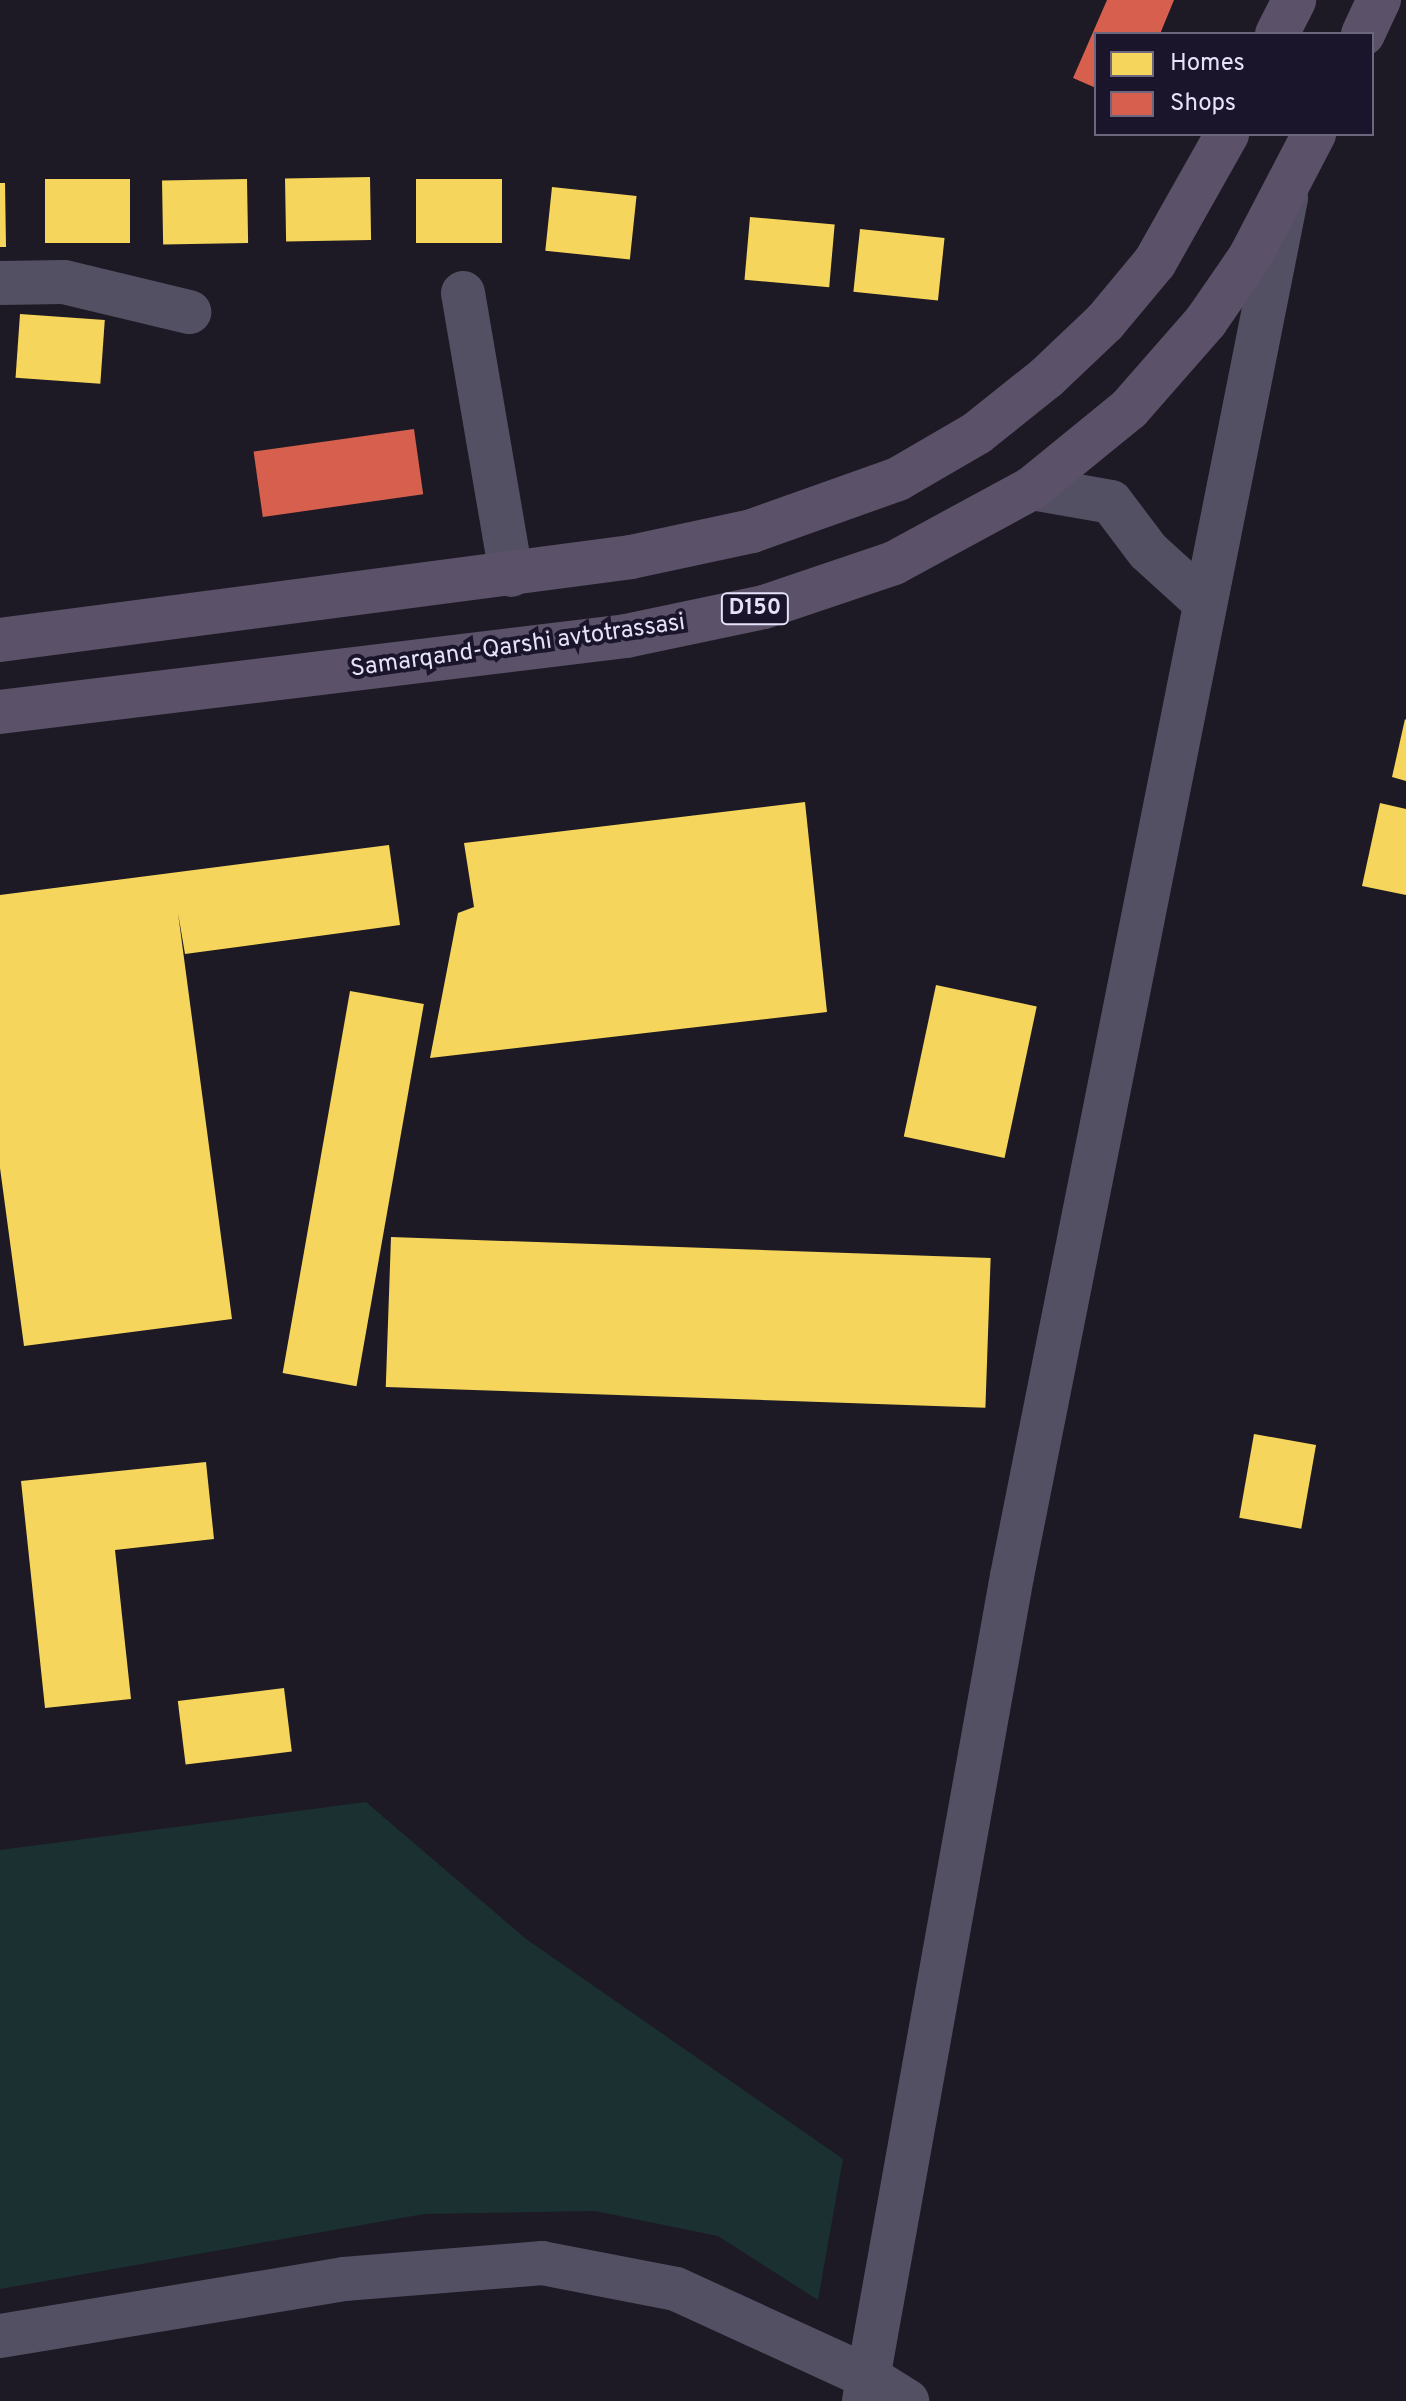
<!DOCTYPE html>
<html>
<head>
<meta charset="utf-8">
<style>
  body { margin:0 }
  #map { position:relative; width:1406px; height:2401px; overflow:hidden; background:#1d1a25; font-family:Overpass,sans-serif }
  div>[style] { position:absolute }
  .green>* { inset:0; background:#1a3031 }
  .homes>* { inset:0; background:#f6d55c; transform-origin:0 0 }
  .shops>* { inset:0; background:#d6604d; transform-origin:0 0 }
  .minor>* { height:44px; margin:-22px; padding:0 22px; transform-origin:22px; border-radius:22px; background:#535064 }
  .major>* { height:44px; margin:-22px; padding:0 22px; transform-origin:22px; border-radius:22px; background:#5b5168 }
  span { translate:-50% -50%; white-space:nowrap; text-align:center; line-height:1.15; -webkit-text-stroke:8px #1a152a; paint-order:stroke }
  .shield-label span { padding:2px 6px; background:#1a152a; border:2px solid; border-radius:6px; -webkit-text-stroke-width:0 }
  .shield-label { font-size:22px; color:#e6e2fb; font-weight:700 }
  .street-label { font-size:24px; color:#e6e2fb }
  .legend { position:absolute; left:1094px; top:32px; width:280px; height:104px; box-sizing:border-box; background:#1a152a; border:2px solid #6c677e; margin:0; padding:10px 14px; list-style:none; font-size:24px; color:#e6e2fb }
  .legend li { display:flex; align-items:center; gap:16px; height:40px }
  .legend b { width:40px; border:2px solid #6c677e }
</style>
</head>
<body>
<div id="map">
  <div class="green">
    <i style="clip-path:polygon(366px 1802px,526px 1939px,843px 2159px,818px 2300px,718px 2236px,595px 2211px,424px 2214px,0 2289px,0 1850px)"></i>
  </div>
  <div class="homes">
    <i style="left:370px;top:177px;width:63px;height:85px;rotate:89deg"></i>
    <i style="left:45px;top:179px;width:85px;height:64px"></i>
    <i style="left:247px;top:179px;width:64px;height:85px;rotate:89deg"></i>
    <i style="left:416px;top:179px;width:86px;height:64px"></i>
    <i style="clip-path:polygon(0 183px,5px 183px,6px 247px,0 247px)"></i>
    <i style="left:552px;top:187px;width:85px;height:64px;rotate:6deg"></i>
    <i style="left:750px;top:217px;width:85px;height:63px;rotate:5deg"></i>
    <i style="left:860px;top:229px;width:85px;height:63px;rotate:6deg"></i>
    <i style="left:20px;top:314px;width:85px;height:64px;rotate:4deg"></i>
    <i style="clip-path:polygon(1405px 719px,1406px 720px,1406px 781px,1392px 777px)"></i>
    <i style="clip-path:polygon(805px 802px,827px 1012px,430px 1058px,458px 913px,474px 907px,464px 843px)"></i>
    <i style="clip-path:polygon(1380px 803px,1406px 809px,1406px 895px,1362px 886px)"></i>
    <i style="clip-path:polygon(389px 845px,400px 925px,185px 954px,178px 913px,232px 1319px,24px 1346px,0 1168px,0 895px)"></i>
    <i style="left:936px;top:985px;width:103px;height:155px;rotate:12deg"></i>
    <i style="left:350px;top:991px;width:75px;height:388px;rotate:10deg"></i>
    <i style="left:391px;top:1237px;width:600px;height:150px;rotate:2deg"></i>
    <i style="left:1254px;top:1434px;width:63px;height:85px;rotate:10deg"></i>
    <i style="clip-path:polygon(206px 1462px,214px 1539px,115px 1550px,131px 1699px,45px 1708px,21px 1481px)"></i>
    <i style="left:284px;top:1688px;width:64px;height:107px;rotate:83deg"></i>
  </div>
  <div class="shops">
    <i style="clip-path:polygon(1107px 0,1174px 0,1160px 34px,1096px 34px,1096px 88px,1073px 78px)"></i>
    <i style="left:414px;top:429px;width:66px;height:162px;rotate:82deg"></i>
  </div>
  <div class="minor">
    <i style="left:0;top:283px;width:64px;rotate:-0.9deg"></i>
    <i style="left:64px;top:282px;width:129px;rotate:13.5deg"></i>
    <i style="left:463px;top:293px;width:286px;rotate:80.3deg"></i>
    <i style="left:1032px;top:488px;width:80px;rotate:10deg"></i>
    <i style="left:1111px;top:502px;width:61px;rotate:52.9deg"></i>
    <i style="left:1148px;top:551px;width:74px;rotate:42.3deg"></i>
    <i style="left:0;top:2336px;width:349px;rotate:-9.4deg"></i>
    <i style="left:344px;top:2279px;width:199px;rotate:-4.6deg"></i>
    <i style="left:542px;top:2263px;width:136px;rotate:11deg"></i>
    <i style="left:676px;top:2289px;width:213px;rotate:24.6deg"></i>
    <i style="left:870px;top:2378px;width:44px;rotate:31.9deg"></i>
    <i style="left:864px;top:2401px;width:838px;rotate:-79.83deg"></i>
    <i style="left:1012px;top:1576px;width:1405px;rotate:-78.75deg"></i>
  </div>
  <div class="major">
    <i style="left:1277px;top:34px;width:38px;rotate:-63deg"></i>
    <i style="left:1363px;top:34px;width:38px;rotate:-65deg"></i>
    <i style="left:0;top:640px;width:636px;rotate:-7.49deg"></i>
    <i style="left:631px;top:557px;width:124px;rotate:-12.1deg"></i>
    <i style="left:752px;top:531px;width:155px;rotate:-19.6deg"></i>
    <i style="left:898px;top:479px;width:91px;rotate:-30.2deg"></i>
    <i style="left:977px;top:433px;width:88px;rotate:-38.6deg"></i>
    <i style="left:1046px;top:378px;width:81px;rotate:-43.5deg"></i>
    <i style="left:1105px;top:322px;width:78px;rotate:-50.2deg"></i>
    <i style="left:1155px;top:262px;width:147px;rotate:-60.6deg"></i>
    <i style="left:0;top:712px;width:631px;rotate:-6.92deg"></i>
    <i style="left:626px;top:636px;width:141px;rotate:-11.9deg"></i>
    <i style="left:764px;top:607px;width:137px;rotate:-18.7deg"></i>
    <i style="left:894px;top:563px;width:157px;rotate:-28.5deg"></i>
    <i style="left:1032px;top:488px;width:125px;rotate:-39.2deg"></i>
    <i style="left:1129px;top:409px;width:117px;rotate:-48.8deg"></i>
    <i style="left:1206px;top:321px;width:78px;rotate:-55.5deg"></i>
    <i style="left:1250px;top:257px;width:139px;rotate:-62.5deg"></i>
  </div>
  <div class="shield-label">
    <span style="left:755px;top:609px">D150</span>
  </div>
  <div class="street-label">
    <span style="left:518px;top:647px;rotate:-8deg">Samarqand-Qarshi avtotrassasi</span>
  </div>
  <ul class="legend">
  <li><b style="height:22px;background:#f6d55c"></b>Homes</li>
  <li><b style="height:22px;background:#d6604d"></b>Shops</li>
  </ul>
</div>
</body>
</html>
